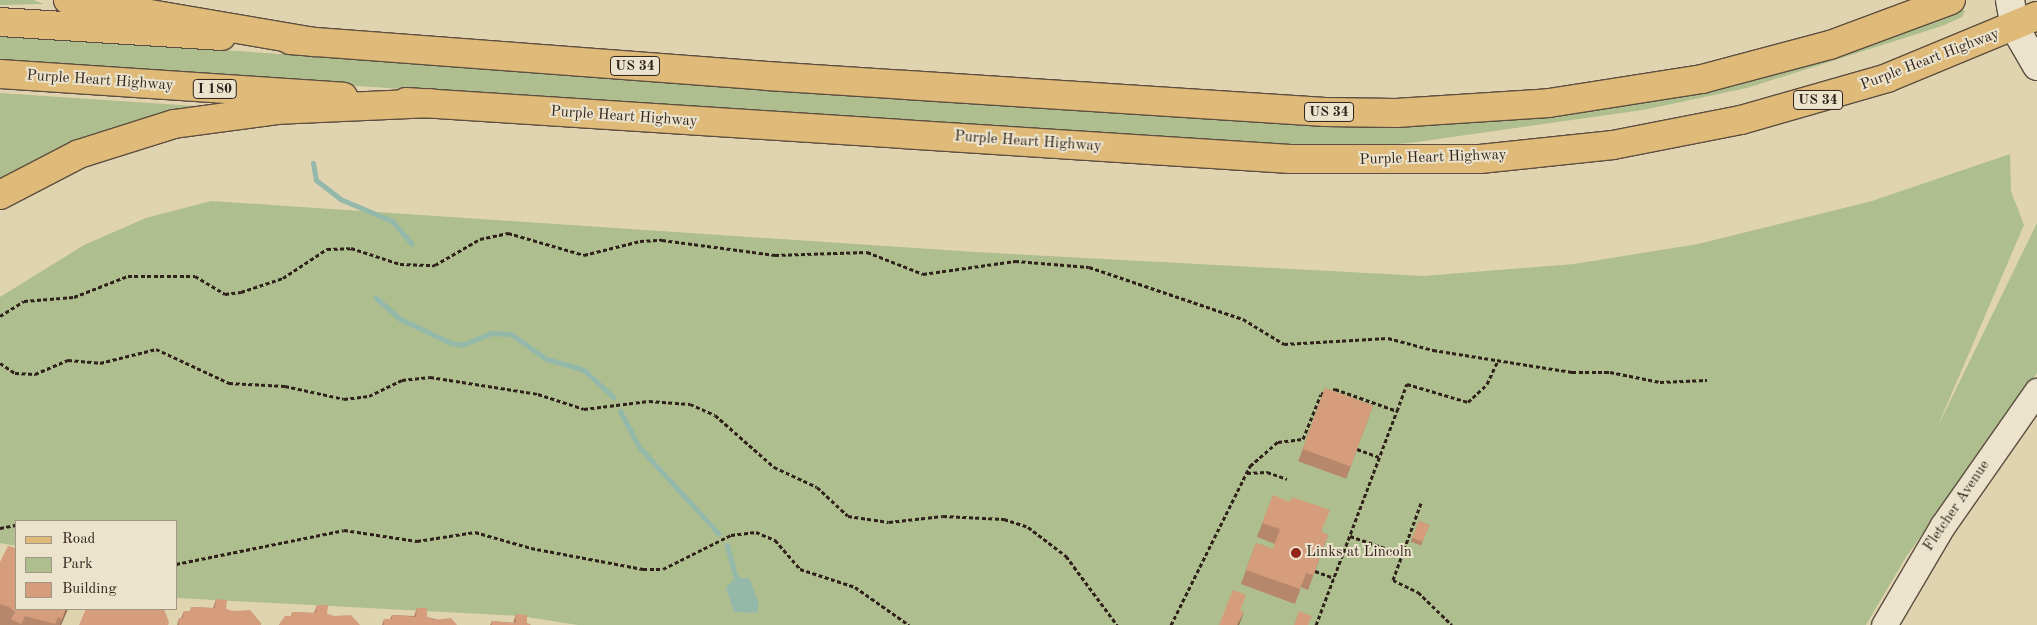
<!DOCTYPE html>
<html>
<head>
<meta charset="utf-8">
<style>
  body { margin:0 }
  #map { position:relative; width:2037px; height:625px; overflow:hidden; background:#e0d4b0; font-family:"Old Standard TT",serif }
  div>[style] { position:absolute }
  .green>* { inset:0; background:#aebe8e }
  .water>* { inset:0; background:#94b8aa }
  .stream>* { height:5px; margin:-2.5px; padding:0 2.5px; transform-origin:2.5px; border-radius:2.5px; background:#94b8aa }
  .path>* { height:3px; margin-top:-1.5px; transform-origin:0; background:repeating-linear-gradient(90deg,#30221b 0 4px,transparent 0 6.5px) }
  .roads { filter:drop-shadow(1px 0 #5c4e40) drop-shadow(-1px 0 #5c4e40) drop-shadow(0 1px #5c4e40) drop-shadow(0 -1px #5c4e40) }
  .tertiary>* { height:25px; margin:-12.5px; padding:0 12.5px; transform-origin:12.5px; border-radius:12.5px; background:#ebe3cc }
  .secondary>* { height:28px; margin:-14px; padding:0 14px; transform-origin:14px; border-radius:14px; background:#ebe3cc }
  .primary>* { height:28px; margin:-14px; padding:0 14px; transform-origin:14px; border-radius:14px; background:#e0ba78 }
  .motorway>* { height:28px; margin:-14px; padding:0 14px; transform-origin:14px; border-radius:14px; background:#e0ba78 }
  .wall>* { inset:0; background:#b7876b; transform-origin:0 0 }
  .shaded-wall>* { inset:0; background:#956e57 }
  .building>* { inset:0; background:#d59d7c; transform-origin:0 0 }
  .dots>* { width:14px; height:14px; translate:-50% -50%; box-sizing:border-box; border:2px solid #ebe3cc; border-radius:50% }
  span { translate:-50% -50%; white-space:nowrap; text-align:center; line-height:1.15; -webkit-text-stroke:4px #ebe3cc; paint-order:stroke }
  .shield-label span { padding:1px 4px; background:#ebe3cc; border:1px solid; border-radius:4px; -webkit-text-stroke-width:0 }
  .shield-label { font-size:14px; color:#30221b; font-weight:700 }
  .street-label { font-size:15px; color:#30221b }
  .poi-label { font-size:15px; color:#30221b }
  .left { translate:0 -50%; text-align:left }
  .legend { position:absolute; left:15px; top:520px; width:162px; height:90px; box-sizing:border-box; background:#ebe3cc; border:1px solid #a09685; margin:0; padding:6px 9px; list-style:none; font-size:15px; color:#30221b }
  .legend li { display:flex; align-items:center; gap:10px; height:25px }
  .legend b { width:25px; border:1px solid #a09685 }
</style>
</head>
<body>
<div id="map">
  <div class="green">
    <i style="clip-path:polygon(0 0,33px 0,44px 4px,0 5px)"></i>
    <i style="clip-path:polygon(1958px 9px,1965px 11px,1962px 17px,1942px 26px,1747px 88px,1643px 110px,1410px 143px,1335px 148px,1292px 149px,0 62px,0 35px,1077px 108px,1547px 116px)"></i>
    <i style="clip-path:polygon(0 93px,210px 107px,0 188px)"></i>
    <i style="clip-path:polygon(2010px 154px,2011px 191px,2024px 225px,1936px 430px,2037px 223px,2037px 373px,1906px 557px,1866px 625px,578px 625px,520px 616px,176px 598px,176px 521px,16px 521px,16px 546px,0 543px,0 297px,84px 245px,146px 218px,211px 201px,975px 252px,1423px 276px,1574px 264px,1698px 244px,1872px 201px)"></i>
  </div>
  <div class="water">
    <i style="clip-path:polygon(735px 578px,748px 578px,751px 582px,759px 605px,757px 613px,734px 612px,726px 588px)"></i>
  </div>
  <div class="stream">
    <i style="left:313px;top:163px;width:17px;rotate:80deg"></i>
    <i style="left:316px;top:180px;width:31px;rotate:38deg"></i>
    <i style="left:340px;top:199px;width:56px;rotate:22.9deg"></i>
    <i style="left:392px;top:221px;width:30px;rotate:49deg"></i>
    <i style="left:376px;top:298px;width:32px;rotate:41deg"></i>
    <i style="left:400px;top:319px;width:56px;rotate:25.2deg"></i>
    <i style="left:451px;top:343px;width:11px;rotate:10deg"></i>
    <i style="left:462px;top:345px;width:32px;rotate:-22deg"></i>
    <i style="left:492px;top:333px;width:19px;rotate:3deg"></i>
    <i style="left:511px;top:334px;width:43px;rotate:35.5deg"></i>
    <i style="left:546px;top:359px;width:40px;rotate:16deg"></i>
    <i style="left:584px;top:370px;width:40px;rotate:43deg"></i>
    <i style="left:620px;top:411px;width:41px;rotate:62.2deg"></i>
    <i style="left:639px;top:447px;width:117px;rotate:47.4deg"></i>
    <i style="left:727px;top:545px;width:38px;rotate:75deg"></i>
  </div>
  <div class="path">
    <i style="left:0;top:316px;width:28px;rotate:-32deg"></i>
    <i style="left:24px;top:301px;width:50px;rotate:-4.6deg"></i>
    <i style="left:74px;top:297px;width:58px;rotate:-21.3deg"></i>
    <i style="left:128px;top:276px;width:67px"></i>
    <i style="left:195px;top:276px;width:35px;rotate:31deg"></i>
    <i style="left:225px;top:294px;width:16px;rotate:-7deg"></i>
    <i style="left:241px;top:292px;width:44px;rotate:-18.4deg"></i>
    <i style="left:283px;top:278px;width:53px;rotate:-33.4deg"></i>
    <i style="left:327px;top:249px;width:24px;rotate:-2deg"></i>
    <i style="left:351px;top:248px;width:52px;rotate:18.1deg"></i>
    <i style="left:400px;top:264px;width:35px;rotate:2deg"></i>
    <i style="left:435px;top:265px;width:52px;rotate:-30deg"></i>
    <i style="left:480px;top:239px;width:29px;rotate:-12deg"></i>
    <i style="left:508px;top:233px;width:79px;rotate:16.1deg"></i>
    <i style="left:584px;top:255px;width:58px;rotate:-14deg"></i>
    <i style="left:640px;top:241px;width:22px;rotate:-3deg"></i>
    <i style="left:662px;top:240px;width:114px;rotate:7.6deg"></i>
    <i style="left:775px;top:255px;width:92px;rotate:-1.9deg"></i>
    <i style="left:867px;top:252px;width:60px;rotate:21.4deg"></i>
    <i style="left:923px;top:274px;width:93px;rotate:-8deg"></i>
    <i style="left:1015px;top:261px;width:74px;rotate:4.6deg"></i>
    <i style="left:1089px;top:267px;width:163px;rotate:18.7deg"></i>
    <i style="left:1243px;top:319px;width:48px;rotate:31.4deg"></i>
    <i style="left:1284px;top:344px;width:104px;rotate:-3.3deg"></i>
    <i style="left:1388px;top:338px;width:47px;rotate:14.9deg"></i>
    <i style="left:1433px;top:350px;width:141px;rotate:9deg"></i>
    <i style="left:1572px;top:372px;width:38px"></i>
    <i style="left:1610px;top:372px;width:51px;rotate:11.3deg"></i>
    <i style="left:1660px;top:382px;width:47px;rotate:-2.4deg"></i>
    <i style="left:0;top:363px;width:18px;rotate:34deg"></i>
    <i style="left:15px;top:373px;width:20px;rotate:3deg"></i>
    <i style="left:35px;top:374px;width:36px;rotate:-23deg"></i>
    <i style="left:68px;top:360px;width:32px;rotate:5deg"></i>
    <i style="left:100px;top:363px;width:58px;rotate:-14deg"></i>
    <i style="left:156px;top:349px;width:81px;rotate:25deg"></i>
    <i style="left:229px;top:383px;width:56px;rotate:3.1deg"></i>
    <i style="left:285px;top:386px;width:60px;rotate:12.4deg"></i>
    <i style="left:344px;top:399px;width:25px;rotate:-7deg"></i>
    <i style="left:369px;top:396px;width:37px;rotate:-26deg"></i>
    <i style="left:402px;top:380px;width:28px;rotate:-6deg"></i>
    <i style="left:430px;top:377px;width:109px;rotate:8.9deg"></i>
    <i style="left:538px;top:394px;width:48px;rotate:18.1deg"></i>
    <i style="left:584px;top:409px;width:65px;rotate:-7deg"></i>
    <i style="left:649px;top:401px;width:41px;rotate:4.2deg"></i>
    <i style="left:690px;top:404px;width:27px;rotate:24deg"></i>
    <i style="left:715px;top:415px;width:79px;rotate:41.4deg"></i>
    <i style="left:774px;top:467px;width:47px;rotate:24.9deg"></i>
    <i style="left:817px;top:487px;width:42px;rotate:43.1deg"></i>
    <i style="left:848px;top:516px;width:41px;rotate:8.3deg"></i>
    <i style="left:889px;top:522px;width:54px;rotate:-6.3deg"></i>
    <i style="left:943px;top:516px;width:61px;rotate:2.8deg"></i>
    <i style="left:1004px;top:519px;width:25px;rotate:18deg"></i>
    <i style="left:1028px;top:527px;width:48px;rotate:37.3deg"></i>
    <i style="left:1066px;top:556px;width:86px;rotate:53.5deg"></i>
    <i style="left:1357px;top:449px;width:23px;rotate:20deg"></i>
    <i style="left:1247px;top:473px;width:20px;rotate:-3deg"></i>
    <i style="left:1267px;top:472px;width:21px;rotate:19deg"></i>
    <i style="left:1421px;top:503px;width:82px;rotate:110deg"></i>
    <i style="left:1393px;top:580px;width:28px;rotate:26deg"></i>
    <i style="left:1418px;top:592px;width:47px;rotate:44.1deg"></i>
    <i style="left:0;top:528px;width:16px;rotate:-11deg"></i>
    <i style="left:1350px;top:536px;width:55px;rotate:19.1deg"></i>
    <i style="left:176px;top:564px;width:171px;rotate:-11.4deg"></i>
    <i style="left:344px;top:530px;width:74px;rotate:8.6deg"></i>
    <i style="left:417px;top:541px;width:59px;rotate:-8.8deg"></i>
    <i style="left:475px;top:532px;width:58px;rotate:15.9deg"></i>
    <i style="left:531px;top:548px;width:114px;rotate:10.6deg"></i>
    <i style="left:643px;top:569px;width:20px"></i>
    <i style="left:663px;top:569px;width:76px;rotate:-26.6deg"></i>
    <i style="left:731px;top:535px;width:25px;rotate:-7deg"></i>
    <i style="left:756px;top:532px;width:21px;rotate:23deg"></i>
    <i style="left:775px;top:540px;width:38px;rotate:49deg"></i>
    <i style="left:800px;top:569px;width:58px;rotate:18.1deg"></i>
    <i style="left:855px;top:587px;width:66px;rotate:35.1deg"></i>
    <i style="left:1315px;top:571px;width:20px;rotate:20deg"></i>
    <i style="left:1171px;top:625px;width:178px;rotate:-63.6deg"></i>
    <i style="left:1250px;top:466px;width:37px;rotate:-41deg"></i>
    <i style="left:1278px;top:442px;width:25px;rotate:-7deg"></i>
    <i style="left:1303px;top:439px;width:48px;rotate:-68.2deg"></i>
    <i style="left:1321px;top:394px;width:15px;rotate:-20deg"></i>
    <i style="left:1335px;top:389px;width:66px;rotate:19.5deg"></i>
    <i style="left:1397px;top:411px;width:29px;rotate:-70deg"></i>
    <i style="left:1407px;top:384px;width:64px;rotate:16.4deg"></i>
    <i style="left:1468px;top:402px;width:26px;rotate:-43deg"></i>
    <i style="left:1487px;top:384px;width:26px;rotate:-65deg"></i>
    <i style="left:1316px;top:625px;width:229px;rotate:-69.3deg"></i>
  </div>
  <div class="roads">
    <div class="tertiary">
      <i style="left:1884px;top:625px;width:116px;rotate:-59.5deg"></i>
      <i style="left:1943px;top:525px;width:164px;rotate:-55deg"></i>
    </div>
    <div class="secondary">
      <i style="left:2010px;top:0;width:28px;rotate:80deg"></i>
      <i style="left:2015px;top:28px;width:44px;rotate:59.9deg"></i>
    </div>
    <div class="primary">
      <i style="left:0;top:22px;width:222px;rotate:3.6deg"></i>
      <i style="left:290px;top:40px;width:478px;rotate:4.3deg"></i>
      <i style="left:767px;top:76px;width:559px;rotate:3.69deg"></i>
      <i style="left:1325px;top:112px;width:71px;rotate:0.8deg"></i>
      <i style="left:1396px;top:113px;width:153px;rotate:-3.7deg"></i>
      <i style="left:1549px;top:103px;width:155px;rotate:-8.9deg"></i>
      <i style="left:1702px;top:79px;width:132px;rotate:-14.9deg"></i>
      <i style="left:1830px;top:45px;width:129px;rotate:-20.4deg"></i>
      <i style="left:0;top:74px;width:344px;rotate:3.8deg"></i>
      <i style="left:406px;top:102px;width:886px;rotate:3.69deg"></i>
      <i style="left:1290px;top:159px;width:190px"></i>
      <i style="left:1480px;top:159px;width:134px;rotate:-6deg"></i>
      <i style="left:1613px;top:145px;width:130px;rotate:-11.1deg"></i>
      <i style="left:1741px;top:120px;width:152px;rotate:-16deg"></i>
      <i style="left:1887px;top:78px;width:162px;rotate:-22.5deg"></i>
    </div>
    <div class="motorway">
      <i style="left:68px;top:0;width:250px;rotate:9.7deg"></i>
      <i style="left:0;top:195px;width:89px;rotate:-27.4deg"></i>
      <i style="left:79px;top:154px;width:100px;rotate:-17.5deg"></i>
      <i style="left:174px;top:124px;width:104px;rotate:-7.7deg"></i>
      <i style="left:277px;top:110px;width:153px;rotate:-2.6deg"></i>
    </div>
  </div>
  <div class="wall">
    <i style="left:1325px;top:388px;width:51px;height:78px;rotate:20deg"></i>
    <i style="clip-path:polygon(1273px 495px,1322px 532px,1328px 535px,1308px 590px,1301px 587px,1295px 604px,1241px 584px,1256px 543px,1273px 549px,1275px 544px,1257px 537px)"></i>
    <i style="left:1419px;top:521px;width:11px;height:22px;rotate:22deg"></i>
    <i style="clip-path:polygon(0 562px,68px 609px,61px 625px,0 625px)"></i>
    <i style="clip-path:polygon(216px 599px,226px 609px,261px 625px,177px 625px,179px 618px,181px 618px,184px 611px,190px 611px,191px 607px,213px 608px)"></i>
    <i style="clip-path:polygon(317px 605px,327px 614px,360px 625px,279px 625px,280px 623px,291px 616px,292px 612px,314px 613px)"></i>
    <i style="clip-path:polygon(417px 608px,427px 617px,457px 625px,382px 625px,384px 619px,390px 619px,392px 615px,414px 616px)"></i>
    <i style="clip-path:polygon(516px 614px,527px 623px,531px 625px,490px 625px,492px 621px,513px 623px)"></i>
  </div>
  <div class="shaded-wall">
    <i style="clip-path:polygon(66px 609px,68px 609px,61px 625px,60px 625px)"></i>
    <i style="clip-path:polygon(1244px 612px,1241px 620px,1239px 625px,1237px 625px)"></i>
  </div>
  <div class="building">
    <i style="left:1325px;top:388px;width:51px;height:65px;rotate:20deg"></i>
    <i style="clip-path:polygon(1273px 495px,1290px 502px,1292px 497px,1330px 510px,1321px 532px,1328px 535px,1313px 575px,1306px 573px,1300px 589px,1246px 570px,1256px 543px,1273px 549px,1280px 529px,1262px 523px)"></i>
    <i style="left:1419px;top:521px;width:11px;height:18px;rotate:22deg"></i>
    <i style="clip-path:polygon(8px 546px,16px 548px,16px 609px,66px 609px,62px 619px,58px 617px,55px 624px,25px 616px,21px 624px,11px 619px,15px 612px,9px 607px,0 604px,0 562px)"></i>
    <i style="clip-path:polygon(1233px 590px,1246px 595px,1240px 611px,1244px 612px,1237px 625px,1219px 625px)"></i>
    <i style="clip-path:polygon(216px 599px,227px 600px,226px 609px,233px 611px,250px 610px,261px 623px,261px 625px,179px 625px,179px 618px,183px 618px,184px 611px,191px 611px,191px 607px,215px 608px)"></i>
    <i style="clip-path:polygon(317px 605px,328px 605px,327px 614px,334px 616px,351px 615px,360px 625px,280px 625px,280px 623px,285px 616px,292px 616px,292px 612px,316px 613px)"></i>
    <i style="clip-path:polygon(417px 608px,427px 608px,427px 617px,434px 620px,451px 618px,457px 625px,384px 625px,384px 619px,392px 619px,392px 615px,416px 617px)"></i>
    <i style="clip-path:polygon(86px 609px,164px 609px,169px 622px,168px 625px,79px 625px)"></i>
    <i style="clip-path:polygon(1299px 611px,1312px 616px,1308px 625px,1294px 625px)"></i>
    <i style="clip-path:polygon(516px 614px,527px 615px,527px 623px,531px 625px,492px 625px,492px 621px,516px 623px)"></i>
  </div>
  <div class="dots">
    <i style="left:1296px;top:553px;background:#8f2418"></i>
  </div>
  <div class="shield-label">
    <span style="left:635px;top:66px">US 34</span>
    <span style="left:215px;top:89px">I 180</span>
    <span style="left:1818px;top:100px">US 34</span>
    <span style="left:1329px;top:112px">US 34</span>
  </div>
  <div class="street-label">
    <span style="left:1930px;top:60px;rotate:-21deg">Purple Heart Highway</span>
    <span style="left:100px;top:81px;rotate:4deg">Purple Heart Highway</span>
    <span style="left:624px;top:117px;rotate:4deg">Purple Heart Highway</span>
    <span style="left:1028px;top:142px;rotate:4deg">Purple Heart Highway</span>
    <span style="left:1433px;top:158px;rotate:-2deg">Purple Heart Highway</span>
    <span style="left:1957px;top:506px;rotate:-56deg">Fletcher Avenue</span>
  </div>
  <div class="poi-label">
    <span class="left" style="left:1306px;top:553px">Links at Lincoln</span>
  </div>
  <ul class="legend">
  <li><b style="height:6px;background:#e0ba78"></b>Road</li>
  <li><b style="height:14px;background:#aebe8e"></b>Park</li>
  <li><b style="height:14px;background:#d59d7c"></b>Building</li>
  </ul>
</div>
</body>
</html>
